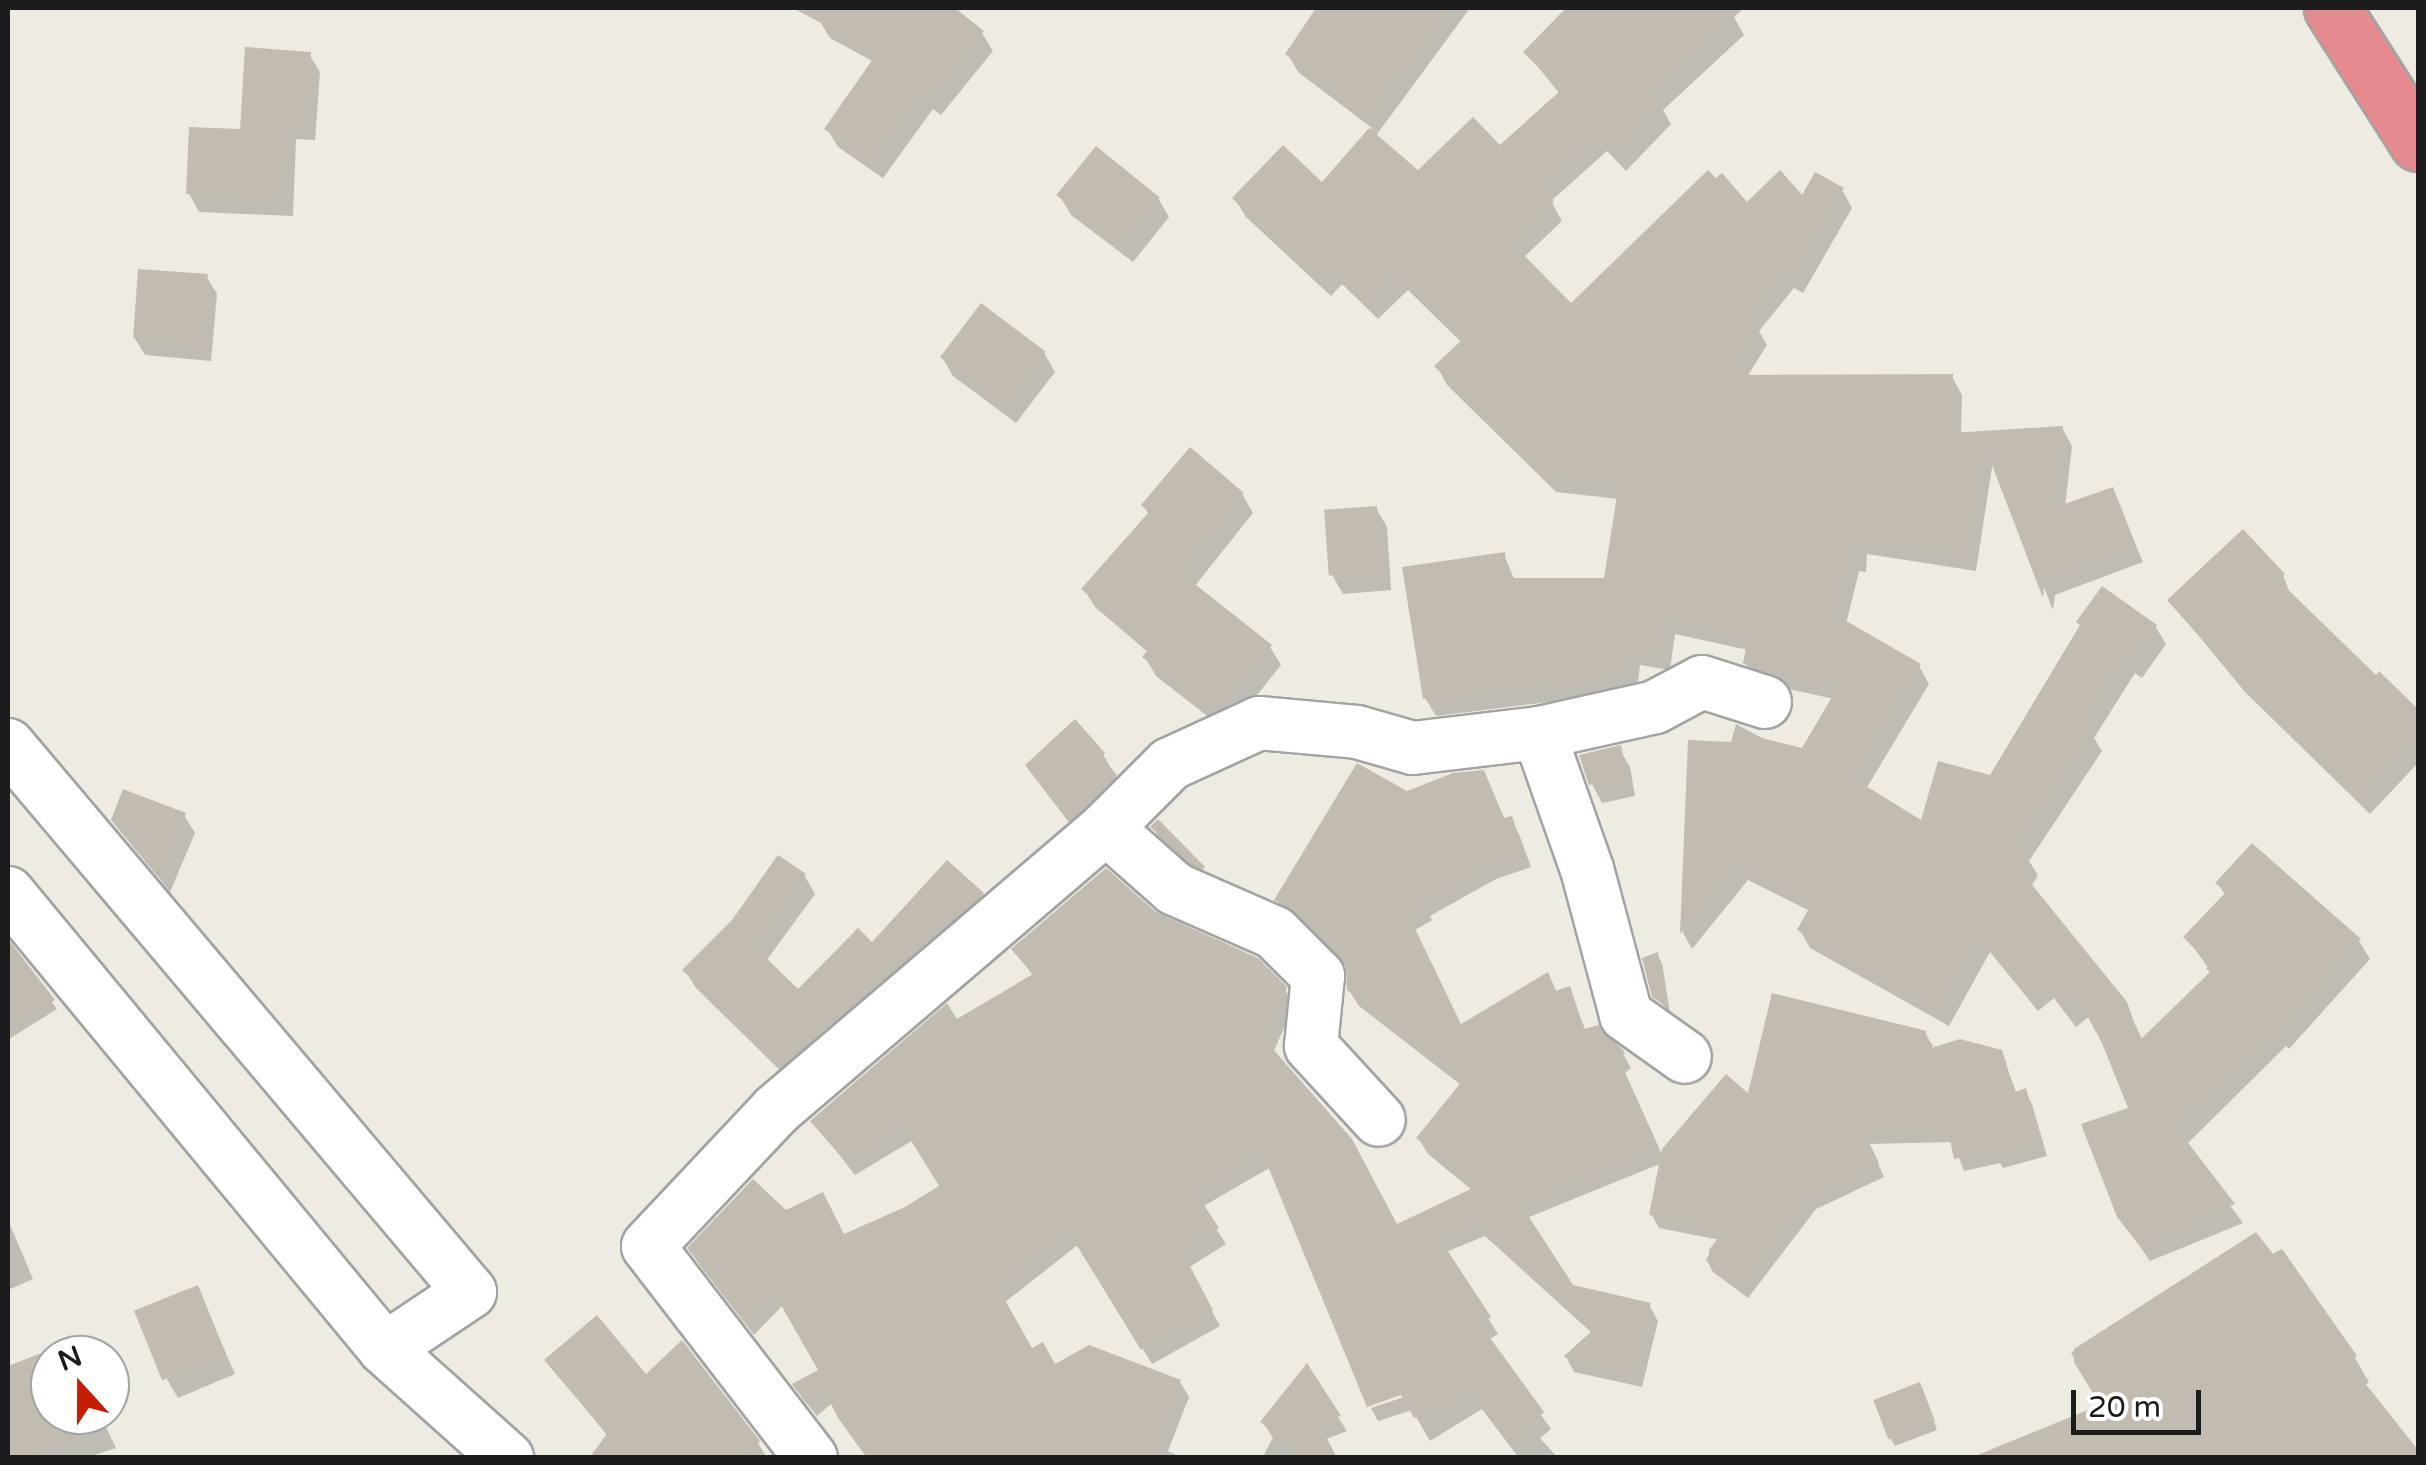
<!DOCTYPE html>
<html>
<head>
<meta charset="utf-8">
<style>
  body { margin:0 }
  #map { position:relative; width:2426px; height:1465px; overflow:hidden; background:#eeebe2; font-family:"Varela Round",sans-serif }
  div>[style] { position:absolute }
  .shadow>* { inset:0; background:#0003 }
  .building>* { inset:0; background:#c2bbb2; transform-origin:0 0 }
  .roads { filter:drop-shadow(2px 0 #a3a3a3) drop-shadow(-2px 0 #a3a3a3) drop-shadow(0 2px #a3a3a3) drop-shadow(0 -2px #a3a3a3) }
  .minor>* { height:52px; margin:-26px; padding:0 26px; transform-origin:26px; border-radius:26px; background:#fff }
  .highway>* { height:55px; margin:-27.5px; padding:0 27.5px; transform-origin:27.5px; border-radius:27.5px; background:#e58a8f }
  span { translate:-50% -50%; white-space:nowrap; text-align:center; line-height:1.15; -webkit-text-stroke:9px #fff; paint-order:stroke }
  .frame { position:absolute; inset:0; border:10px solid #1c1c1c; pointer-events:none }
  .north { position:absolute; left:30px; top:1335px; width:100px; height:100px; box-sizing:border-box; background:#fff; border:2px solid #a4a4a4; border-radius:50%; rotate:339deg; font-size:28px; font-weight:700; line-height:40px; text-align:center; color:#1c1c1c }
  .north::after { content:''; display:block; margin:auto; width:35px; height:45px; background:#c61d03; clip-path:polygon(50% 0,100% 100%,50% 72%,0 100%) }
  .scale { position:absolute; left:2071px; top:1390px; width:130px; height:45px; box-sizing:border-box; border:5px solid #1c1c1c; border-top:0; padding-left:12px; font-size:30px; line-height:35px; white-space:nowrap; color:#1c1c1c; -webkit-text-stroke:8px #fff; paint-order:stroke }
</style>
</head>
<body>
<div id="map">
  <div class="shadow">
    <i style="clip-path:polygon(826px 8px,951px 8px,982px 33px,993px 51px,941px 115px,933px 109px,883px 178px,838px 147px,827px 129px,874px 62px,830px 38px,819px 20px)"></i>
    <i style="clip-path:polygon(1319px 8px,1354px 8px,1370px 18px,1377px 8px,1470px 8px,1375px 137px,1419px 173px,1500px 148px,1560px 94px,1526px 52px,1589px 29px,1612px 8px,1740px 8px,1734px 17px,1744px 35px,1663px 110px,1671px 124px,1626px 171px,1607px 151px,1551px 201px,1562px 221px,1523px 258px,1571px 307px,1747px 205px,1842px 190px,1852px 208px,1803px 293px,1794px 288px,1759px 331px,1767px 345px,1747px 377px,1952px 377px,1962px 395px,1961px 435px,2062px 428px,2072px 446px,2065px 507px,2112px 490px,2143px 562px,2055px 595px,2053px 610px,1993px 461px,1976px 571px,1867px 554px,1866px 572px,1859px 571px,1846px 624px,1919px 666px,1929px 684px,1866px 789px,1923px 824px,1991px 778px,2155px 626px,2166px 644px,2142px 678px,2135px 673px,2094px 738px,2102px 751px,2029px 861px,2038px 875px,2031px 887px,2125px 1004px,2143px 1041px,2212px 973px,2186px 937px,2226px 896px,2218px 884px,2359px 941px,2370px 959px,2289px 1049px,2286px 1046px,2186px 1145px,2243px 1223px,2150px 1261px,2119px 1216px,2131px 1110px,2104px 1042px,2090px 1016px,2076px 1027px,2054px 998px,2038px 1011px,1990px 952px,1949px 1026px,1810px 948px,1800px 930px,1810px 911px,1748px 880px,1692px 949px,1683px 933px,1690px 743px,1733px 745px,1761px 740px,1803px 751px,1834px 699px,1756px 682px,1746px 663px,1748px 650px,1675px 634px,1670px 670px,1640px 665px,1637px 691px,1436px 716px,1425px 698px,1504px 555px,1515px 581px,1606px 581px,1619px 499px,1556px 492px,1447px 385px,1437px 366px,1462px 343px,1408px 290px,1378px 319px,1342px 284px,1331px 296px,1246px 217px,1235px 199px,1323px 185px,1372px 128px,1298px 72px,1288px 54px)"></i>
    <i style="clip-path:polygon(309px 54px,320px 72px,315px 140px,296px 139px,293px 216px,199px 212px,189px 193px)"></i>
    <i style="clip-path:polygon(1060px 196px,1158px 198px,1169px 217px,1133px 262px,1071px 215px)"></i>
    <i style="clip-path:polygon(206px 276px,217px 294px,211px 361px,145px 355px,134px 337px)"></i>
    <i style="clip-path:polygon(1044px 353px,1055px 372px,1016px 423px,953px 376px,942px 357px)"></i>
    <i style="clip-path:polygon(1242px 494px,1253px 513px,1194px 587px,1270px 647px,1281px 665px,1233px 725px,1224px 729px,1156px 676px,1145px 657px,1149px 653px,1095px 607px,1084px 589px,1149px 515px,1144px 506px)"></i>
    <i style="clip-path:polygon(1376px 508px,1387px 527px,1391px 590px,1343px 594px,1332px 575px)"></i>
    <i style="clip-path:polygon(2283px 575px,2291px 596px,2376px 679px,2379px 675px,2418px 712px,2418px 763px,2370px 814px,2245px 692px,2170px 601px)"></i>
    <i style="clip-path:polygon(1619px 748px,1630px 767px,1635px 796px,1602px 803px,1592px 784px)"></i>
    <i style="clip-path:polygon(1103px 754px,1120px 785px,1074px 828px,1033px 774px)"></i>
    <i style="clip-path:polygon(1483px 772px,1505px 820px,1510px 819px,1519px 834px,1531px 867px,1496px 879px,1430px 916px,1432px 920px,1415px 930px,1461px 1027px,1568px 989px,1586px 1031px,1621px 1051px,1631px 1068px,1625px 1073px,1663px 1157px,1749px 1098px,1925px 1033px,1933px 1046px,1930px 1051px,2000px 1052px,2017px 1094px,2025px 1091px,2032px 1104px,2047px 1156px,2003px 1168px,2000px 1163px,1964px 1171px,1953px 1142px,1869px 1144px,1884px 1177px,1816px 1209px,1748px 1298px,1713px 1272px,1706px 1259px,1720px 1240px,1659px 1228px,1652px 1215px,1662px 1163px,1527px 1218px,1572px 1287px,1649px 1305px,1658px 1321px,1642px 1387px,1574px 1372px,1566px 1357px,1593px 1334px,1485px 1236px,1446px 1252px,1498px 1334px,1488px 1340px,1551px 1429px,1540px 1438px,1558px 1458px,1519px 1458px,1482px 1409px,1430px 1441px,1412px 1410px,1378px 1421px,1371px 1408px,1413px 1394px,1271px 1167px,1202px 1207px,1226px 1244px,1188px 1268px,1220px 1326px,1152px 1364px,1079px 1244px,1004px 1303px,1031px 1351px,1054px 1367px,1180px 1382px,1189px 1397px,1168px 1451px,1182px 1458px,964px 1458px,833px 1402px,817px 1416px,804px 1400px,822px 1371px,784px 1304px,754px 1335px,699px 1264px,786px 1213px,844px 1236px,906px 1209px,942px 1187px,913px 1140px,855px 1175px,813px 1121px,956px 1022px,1034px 977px,1014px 950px,1154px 914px,1285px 989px,1294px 1005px,1273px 1053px,1396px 1227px,1473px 1191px,1428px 1154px,1419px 1139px,1461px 1085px,1359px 1006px,1349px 990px,1349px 968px,1308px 927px,1286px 915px,1277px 900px,1407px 794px)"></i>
    <i style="clip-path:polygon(184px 815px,195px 833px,170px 892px,114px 820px)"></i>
    <i style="clip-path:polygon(1153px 827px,1203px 869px,1211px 883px,1164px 845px)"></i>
    <i style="clip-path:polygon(804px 875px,815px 894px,766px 961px,798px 993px,872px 946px,982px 894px,993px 912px,793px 1083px,696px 988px,685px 970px)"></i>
    <i style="clip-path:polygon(10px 947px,57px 1009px,9px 1039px,8px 948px)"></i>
    <i style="clip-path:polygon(1657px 955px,1662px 963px,1670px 1013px,1655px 996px)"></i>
    <i style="clip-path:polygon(8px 1220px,33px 1279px,8px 1290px)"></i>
    <i style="clip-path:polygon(2256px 1235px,2273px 1258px,2281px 1252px,2355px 1358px,2369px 1382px,2364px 1386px,2418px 1458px,1972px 1458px,2103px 1407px,2071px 1353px)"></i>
    <i style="clip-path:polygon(197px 1288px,235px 1374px,178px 1398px,167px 1379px)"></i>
    <i style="clip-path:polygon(66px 1346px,72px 1355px,50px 1355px,50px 1415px,100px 1415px,116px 1448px,86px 1458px,8px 1458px,8px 1372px)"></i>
    <i style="clip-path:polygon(548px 1361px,646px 1377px,758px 1443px,767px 1458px,625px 1458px)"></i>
    <i style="clip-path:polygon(1307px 1368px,1347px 1431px,1326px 1439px,1335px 1458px,1262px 1458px,1273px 1438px,1263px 1422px)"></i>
    <i style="clip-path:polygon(1924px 1394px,1937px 1430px,1895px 1446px,1890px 1438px)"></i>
  </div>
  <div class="building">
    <i style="clip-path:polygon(793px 8px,955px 8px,984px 31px,929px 98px,921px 92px,872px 161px,824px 129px,877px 53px)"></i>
    <i style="clip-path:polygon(1316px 8px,1451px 8px,1368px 117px,1285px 54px)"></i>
    <i style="clip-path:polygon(1566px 8px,1744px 8px,1651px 94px,1663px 104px,1614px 154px,1595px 135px,1538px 185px,1554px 202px,1511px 242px,1571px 303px,1708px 170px,1716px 178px,1722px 173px,1747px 202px,1780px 170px,1802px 195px,1815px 172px,1844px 188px,1792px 276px,1783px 271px,1746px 317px,1759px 325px,1727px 375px,1953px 374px,1951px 433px,2063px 426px,2053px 508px,2113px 487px,2135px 543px,2045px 577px,2043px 598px,1984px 444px,1966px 554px,1858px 537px,1857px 554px,1849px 554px,1834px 614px,1921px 664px,1853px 778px,1921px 820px,1938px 761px,1990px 775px,2080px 625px,2076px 622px,2102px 586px,2157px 625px,2131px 662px,2124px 656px,2082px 724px,2093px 731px,2016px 848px,2029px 855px,2020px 870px,2127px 1002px,2140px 1040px,2210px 972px,2206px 969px,2210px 964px,2183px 937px,2226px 892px,2215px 883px,2252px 843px,2361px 939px,2278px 1032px,2275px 1030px,2176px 1127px,2235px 1204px,2138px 1244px,2117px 1217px,2081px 1124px,2128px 1108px,2102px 1043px,2078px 999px,2064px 1011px,2042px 982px,2026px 995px,1978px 936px,1938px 1010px,1797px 930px,1813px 901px,1737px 863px,1680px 934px,1688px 740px,1731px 742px,1736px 724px,1762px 738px,1802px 748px,1839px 685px,1743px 664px,1748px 635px,1665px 617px,1661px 653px,1631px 648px,1627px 673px,1423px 699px,1402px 567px,1505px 552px,1507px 578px,1604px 578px,1619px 483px,1543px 474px,1434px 366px,1463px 339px,1397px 274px,1367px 303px,1331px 267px,1319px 279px,1232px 198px,1283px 145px,1322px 182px,1369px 128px,1418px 170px,1473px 117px,1500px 145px,1561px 90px,1523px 52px)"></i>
    <i style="clip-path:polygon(245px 47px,311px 52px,306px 122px,287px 121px,283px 198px,186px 194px,189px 127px,240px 129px)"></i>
    <i style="left:1096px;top:146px;width:82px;height:63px;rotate:39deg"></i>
    <i style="left:138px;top:269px;width:70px;height:69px;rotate:4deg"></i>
    <i style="left:981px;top:303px;width:81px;height:68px;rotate:37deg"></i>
    <i style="clip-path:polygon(1190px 447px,1244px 493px,1181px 573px,1272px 645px,1223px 706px,1212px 712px,1142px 657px,1150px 647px,1081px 589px,1149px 512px,1141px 505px)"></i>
    <i style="left:1377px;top:506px;width:66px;height:53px;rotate:86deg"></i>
    <i style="clip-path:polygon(2243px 529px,2285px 574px,2278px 580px,2376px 675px,2379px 671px,2418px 709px,2418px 734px,2358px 797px,2232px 673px,2167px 600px)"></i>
    <i style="clip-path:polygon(1075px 719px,1105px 753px,1101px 756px,1117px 775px,1068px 821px,1025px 765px)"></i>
    <i style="clip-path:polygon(1621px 745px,1627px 778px,1589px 785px,1579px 755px)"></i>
    <i style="clip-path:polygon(1357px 763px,1407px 791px,1453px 773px,1484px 770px,1504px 818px,1512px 816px,1524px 851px,1487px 864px,1423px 899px,1426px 904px,1408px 914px,1461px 1024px,1548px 972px,1556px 991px,1570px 986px,1584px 1029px,1599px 1025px,1623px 1050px,1625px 1054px,1618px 1057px,1658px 1146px,1520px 1203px,1573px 1285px,1651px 1303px,1635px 1370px,1563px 1357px,1594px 1329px,1474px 1222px,1438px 1236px,1491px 1317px,1480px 1324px,1544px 1412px,1508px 1443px,1477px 1402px,1501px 1376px,1414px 1418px,1401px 1395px,1367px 1407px,1262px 1152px,1195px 1191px,1219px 1228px,1182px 1251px,1213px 1310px,1141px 1350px,1068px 1231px,997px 1286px,1032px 1348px,1043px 1342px,1055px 1364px,1089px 1345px,1181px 1380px,1152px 1458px,867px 1458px,838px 1418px,823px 1388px,806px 1403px,792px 1384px,818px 1370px,773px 1291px,744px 1322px,687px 1248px,753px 1179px,786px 1210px,823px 1192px,844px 1234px,905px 1207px,939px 1186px,902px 1126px,845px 1161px,810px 1121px,947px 1003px,957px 1019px,1033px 974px,1011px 949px,1106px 868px,1156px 912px,1258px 958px,1287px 987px,1264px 1039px,1352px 1139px,1397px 1224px,1475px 1187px,1416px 1138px,1463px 1080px,1347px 990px,1346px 967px,1339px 955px,1296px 912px,1274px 900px)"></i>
    <i style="clip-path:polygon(123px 789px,186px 813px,158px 877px,111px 820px)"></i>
    <i style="clip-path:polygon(1158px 819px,1205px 867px,1203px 869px,1150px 827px)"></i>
    <i style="clip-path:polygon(778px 855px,806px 874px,754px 946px,798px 989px,858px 928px,872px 942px,947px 860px,984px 893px,781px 1066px,682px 970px,732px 920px)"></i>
    <i style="clip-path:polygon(8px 939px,55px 1000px,8px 1029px)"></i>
    <i style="clip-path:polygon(1658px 952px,1668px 1004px,1664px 1005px,1652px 997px,1642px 958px)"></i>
    <i style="clip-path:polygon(1772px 993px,1927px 1031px,1915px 1053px,1960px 1039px,2002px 1050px,2015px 1092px,2026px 1088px,2041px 1142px,1993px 1156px,1991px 1150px,1954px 1159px,1948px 1130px,1864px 1132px,1879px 1163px,1809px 1196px,1740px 1287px,1709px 1263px,1709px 1250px,1724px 1230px,1649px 1215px,1662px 1149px,1726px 1074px,1748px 1093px)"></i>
    <i style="clip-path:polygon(2256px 1232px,2273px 1254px,2282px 1249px,2357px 1356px,2349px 1363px,2418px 1450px,2418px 1458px,1970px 1458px,2100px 1405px,2074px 1362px,2074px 1349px)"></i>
    <i style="left:198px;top:1285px;width:75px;height:69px;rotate:68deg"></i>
    <i style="clip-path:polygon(597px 1315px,646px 1374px,682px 1340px,760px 1441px,741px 1458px,589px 1458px,607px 1434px,544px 1360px)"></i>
    <i style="clip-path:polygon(68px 1343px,73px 1355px,50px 1355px,50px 1415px,101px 1415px,107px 1429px,20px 1458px,8px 1458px,8px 1366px)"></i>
    <i style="clip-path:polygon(1307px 1363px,1341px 1416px,1319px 1423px,1337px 1458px,1306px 1458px,1260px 1422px)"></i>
    <i style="left:1920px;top:1382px;width:42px;height:50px;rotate:69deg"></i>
  </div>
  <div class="roads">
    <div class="minor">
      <i style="left:1539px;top:733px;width:144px;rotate:70.6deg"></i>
      <i style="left:1587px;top:869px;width:151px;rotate:75deg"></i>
      <i style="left:1626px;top:1015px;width:72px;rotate:35.4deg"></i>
      <i style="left:8px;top:745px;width:716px;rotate:49.82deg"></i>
      <i style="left:470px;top:1292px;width:102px;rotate:146.2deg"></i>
      <i style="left:1106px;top:828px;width:92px;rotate:41.5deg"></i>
      <i style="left:1175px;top:889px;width:109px;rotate:23.7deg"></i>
      <i style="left:1275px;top:933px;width:61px;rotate:45deg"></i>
      <i style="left:1318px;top:976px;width:70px;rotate:95.7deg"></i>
      <i style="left:1311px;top:1046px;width:100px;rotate:47.4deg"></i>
      <i style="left:8px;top:893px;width:592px;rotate:50.42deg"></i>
      <i style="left:385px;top:1349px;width:164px;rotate:41.8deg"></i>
      <i style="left:811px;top:1458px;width:267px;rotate:-127.6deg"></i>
      <i style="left:648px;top:1246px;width:187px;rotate:-46.7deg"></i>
      <i style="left:776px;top:1110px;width:434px;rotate:-40.5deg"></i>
      <i style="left:1106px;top:828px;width:91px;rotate:-45deg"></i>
      <i style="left:1170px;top:764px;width:98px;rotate:-24.7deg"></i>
      <i style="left:1259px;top:723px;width:98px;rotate:5.2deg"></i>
      <i style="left:1357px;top:732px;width:58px;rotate:15.9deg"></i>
      <i style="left:1413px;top:748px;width:127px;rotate:-6.8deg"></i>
      <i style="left:1539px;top:733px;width:119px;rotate:-12.6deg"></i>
      <i style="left:1655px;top:707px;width:53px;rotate:-28deg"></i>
      <i style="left:1702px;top:682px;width:66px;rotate:17.6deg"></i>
    </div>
    <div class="highway">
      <i style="left:2332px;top:8px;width:160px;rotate:57.5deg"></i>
    </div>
  </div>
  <div class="frame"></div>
  <div class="north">N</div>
  <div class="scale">20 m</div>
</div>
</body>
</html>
